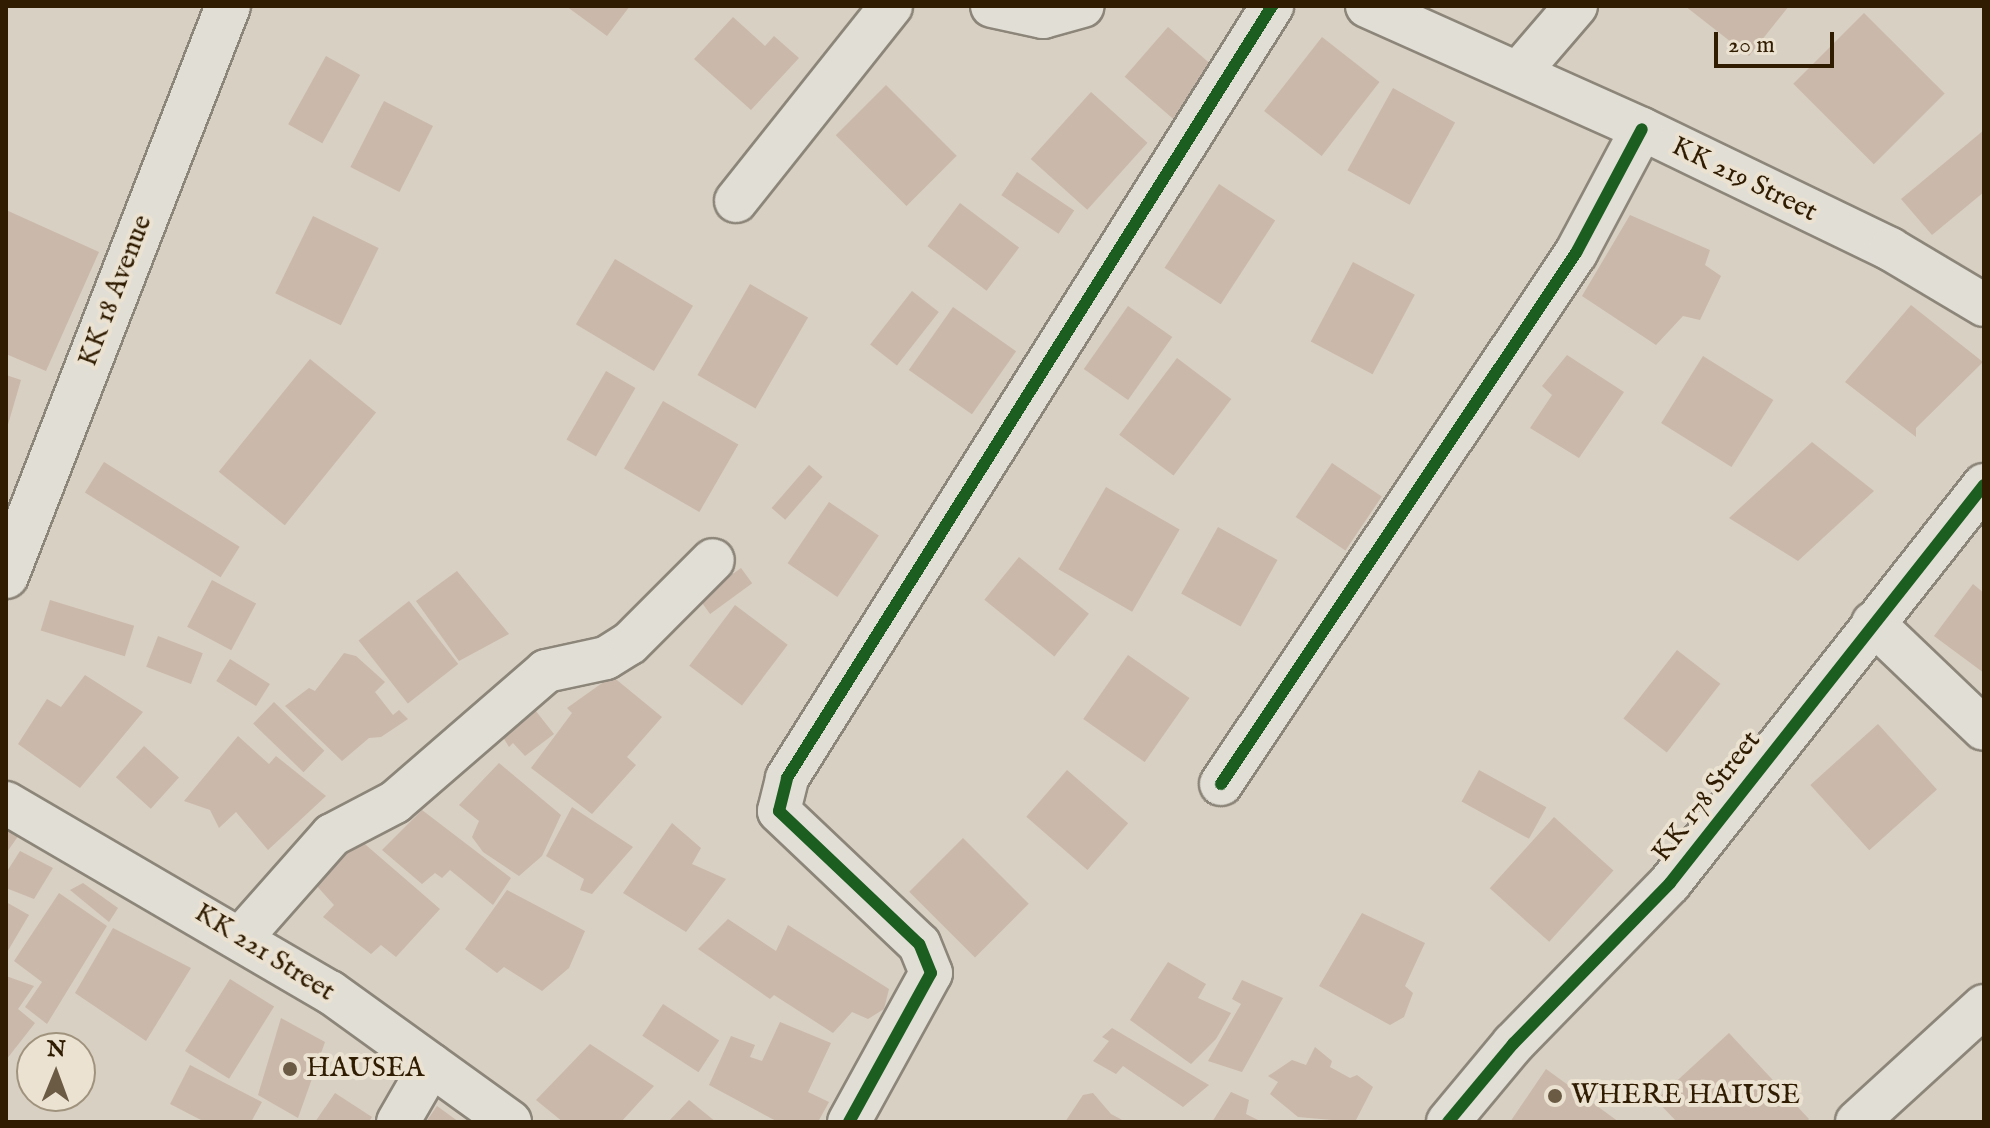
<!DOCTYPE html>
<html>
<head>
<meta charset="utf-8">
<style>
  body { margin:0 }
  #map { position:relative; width:1990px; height:1128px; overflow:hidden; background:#d8d0c2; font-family:"IM FELL English",serif }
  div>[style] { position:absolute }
  .building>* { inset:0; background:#cab8ab; transform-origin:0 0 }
  .roads { filter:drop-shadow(2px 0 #8c8579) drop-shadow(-2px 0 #8c8579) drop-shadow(0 2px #8c8579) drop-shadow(0 -2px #8c8579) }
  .street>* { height:42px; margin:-21px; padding:0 21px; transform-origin:21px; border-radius:21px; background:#e1ded6 }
  .secondary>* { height:44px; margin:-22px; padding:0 22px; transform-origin:22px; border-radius:22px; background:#e1ded6 }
  .cycleway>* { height:12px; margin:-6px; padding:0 6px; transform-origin:6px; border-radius:6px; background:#1b5e20 }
  .dots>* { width:22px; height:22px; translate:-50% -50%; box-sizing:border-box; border:4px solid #ebe2d2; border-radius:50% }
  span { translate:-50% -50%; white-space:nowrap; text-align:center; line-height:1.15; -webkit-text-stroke:8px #ebe2d2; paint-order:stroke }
  .street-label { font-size:28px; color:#301c00 }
  .poi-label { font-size:28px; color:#301c00 }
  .left { translate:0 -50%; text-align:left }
  .frame { position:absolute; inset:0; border:8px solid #301c00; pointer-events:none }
  .north { position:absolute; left:16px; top:1032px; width:80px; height:80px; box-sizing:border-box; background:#ebe2d2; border:2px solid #a0937e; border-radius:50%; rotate:1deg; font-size:22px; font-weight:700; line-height:32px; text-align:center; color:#301c00 }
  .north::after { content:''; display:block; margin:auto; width:28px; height:36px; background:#6b5b44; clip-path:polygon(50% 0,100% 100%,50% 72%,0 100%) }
  .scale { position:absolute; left:1714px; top:32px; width:120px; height:36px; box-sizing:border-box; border:4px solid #301c00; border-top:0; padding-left:10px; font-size:24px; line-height:28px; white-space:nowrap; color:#301c00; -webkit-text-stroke:6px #ebe2d2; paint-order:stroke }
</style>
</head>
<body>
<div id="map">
  <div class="building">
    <i style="clip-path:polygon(566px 6px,630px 6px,607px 36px)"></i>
    <i style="clip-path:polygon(1685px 6px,1789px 6px,1749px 56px)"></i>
    <i style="left:1864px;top:13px;width:114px;height:100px;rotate:45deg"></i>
    <i style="clip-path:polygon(733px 17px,765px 46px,774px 36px,799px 58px,751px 110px,694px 59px)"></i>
    <i style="left:1168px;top:27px;width:64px;height:66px;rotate:41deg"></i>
    <i style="left:1322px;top:37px;width:73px;height:94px;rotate:38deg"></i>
    <i style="left:326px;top:56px;width:39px;height:78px;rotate:29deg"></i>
    <i style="left:886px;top:85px;width:100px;height:71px;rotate:45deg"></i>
    <i style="left:1393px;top:88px;width:71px;height:94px;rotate:29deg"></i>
    <i style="left:1091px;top:92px;width:76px;height:90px;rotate:42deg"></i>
    <i style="left:384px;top:101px;width:55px;height:74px;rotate:27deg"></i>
    <i style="clip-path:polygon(1984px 130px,1984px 192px,1932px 235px,1901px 199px)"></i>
    <i style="left:1017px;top:172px;width:69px;height:28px;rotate:34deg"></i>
    <i style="left:1219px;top:184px;width:67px;height:100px;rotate:33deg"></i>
    <i style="left:960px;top:203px;width:74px;height:54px;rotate:37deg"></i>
    <i style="clip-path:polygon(6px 210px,99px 252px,46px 371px,6px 354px)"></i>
    <i style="clip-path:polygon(1630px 215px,1710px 250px,1705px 265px,1721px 276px,1700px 320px,1683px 316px,1656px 345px,1582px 296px)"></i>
    <i style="left:313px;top:216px;width:73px;height:86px;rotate:26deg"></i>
    <i style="left:615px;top:259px;width:91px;height:76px;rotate:31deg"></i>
    <i style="left:1353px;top:262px;width:70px;height:90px;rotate:28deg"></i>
    <i style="left:750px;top:284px;width:67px;height:105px;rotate:30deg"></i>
    <i style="left:912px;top:291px;width:34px;height:68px;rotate:38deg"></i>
    <i style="clip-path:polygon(1911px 305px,1983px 362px,1916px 428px,1916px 437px,1845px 382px)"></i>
    <i style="left:1128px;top:306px;width:54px;height:77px;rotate:35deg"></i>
    <i style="left:953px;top:307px;width:77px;height:77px;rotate:35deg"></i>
    <i style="clip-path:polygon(1567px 355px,1624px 392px,1579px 458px,1530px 428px,1552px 395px,1542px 386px)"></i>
    <i style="left:1703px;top:356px;width:83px;height:79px;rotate:32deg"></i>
    <i style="left:1177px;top:358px;width:68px;height:96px;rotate:37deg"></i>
    <i style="left:310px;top:359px;width:85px;height:145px;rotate:39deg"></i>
    <i style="left:606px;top:371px;width:34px;height:79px;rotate:30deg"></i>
    <i style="clip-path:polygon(6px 375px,21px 380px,7px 428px,6px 428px)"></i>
    <i style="left:663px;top:401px;width:87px;height:78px;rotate:30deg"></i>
    <i style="clip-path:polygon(1812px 442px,1874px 491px,1798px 561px,1729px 518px)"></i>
    <i style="left:104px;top:462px;width:160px;height:36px;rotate:32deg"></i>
    <i style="left:1332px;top:463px;width:60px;height:65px;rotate:34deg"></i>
    <i style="left:809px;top:465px;width:18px;height:57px;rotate:41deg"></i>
    <i style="left:1106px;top:487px;width:85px;height:95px;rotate:30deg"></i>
    <i style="left:829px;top:502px;width:60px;height:74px;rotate:34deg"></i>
    <i style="left:1218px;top:527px;width:68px;height:76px;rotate:29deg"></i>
    <i style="left:1019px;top:557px;width:90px;height:55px;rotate:39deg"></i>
    <i style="left:741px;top:568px;width:19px;height:52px;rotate:54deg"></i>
    <i style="clip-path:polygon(457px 571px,509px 634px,459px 661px,416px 601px)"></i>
    <i style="left:212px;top:580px;width:50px;height:53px;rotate:28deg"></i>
    <i style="clip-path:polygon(1973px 584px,1984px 593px,1984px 673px,1934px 636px)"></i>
    <i style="left:50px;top:600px;width:88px;height:32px;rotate:17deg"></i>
    <i style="left:409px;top:601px;width:80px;height:64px;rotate:52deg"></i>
    <i style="left:735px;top:605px;width:66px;height:76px;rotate:37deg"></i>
    <i style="left:158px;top:636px;width:48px;height:33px;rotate:21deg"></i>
    <i style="left:1677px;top:650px;width:55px;height:87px;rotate:38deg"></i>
    <i style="clip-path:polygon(344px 653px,356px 656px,385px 682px,375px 692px,393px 715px,399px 710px,408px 719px,381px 737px,369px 738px,342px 761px,285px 706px,309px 688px,315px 691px)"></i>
    <i style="left:1128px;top:655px;width:75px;height:78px;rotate:35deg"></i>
    <i style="left:230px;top:659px;width:47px;height:26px;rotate:32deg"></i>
    <i style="clip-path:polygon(85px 675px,143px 712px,80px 788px,18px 744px,47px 699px,61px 707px)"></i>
    <i style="clip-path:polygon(612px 676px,662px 717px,627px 757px,636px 765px,592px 814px,531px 768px,572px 713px,567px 708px)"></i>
    <i style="clip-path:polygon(528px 701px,554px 734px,525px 756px,513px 743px,509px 747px,498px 729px)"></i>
    <i style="left:274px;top:702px;width:70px;height:30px;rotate:44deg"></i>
    <i style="left:1878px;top:724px;width:88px;height:91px;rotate:48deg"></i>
    <i style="clip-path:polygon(238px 736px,269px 764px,276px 756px,326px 796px,268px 850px,236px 812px,219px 828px,210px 810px,184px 801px)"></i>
    <i style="left:144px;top:746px;width:47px;height:42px;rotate:42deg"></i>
    <i style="clip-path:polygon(499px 763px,561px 815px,542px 856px,519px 876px,483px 852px,472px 837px,479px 821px,459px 805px)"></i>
    <i style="left:1067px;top:770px;width:81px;height:62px;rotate:41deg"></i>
    <i style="left:1479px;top:770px;width:77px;height:36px;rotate:29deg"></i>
    <i style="clip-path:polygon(572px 807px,633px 847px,592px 894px,580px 890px,584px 879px,546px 856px)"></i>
    <i style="clip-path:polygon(422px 810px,511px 878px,493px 905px,450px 870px,442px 878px,435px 873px,422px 884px,382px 850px)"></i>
    <i style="clip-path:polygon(6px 812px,26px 825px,7px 852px,6px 867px)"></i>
    <i style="left:1554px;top:817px;width:80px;height:96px;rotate:42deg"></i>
    <i style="clip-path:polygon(672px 823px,701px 848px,692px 864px,726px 879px,686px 932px,623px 893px)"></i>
    <i style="left:963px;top:838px;width:93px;height:76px;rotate:45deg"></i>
    <i style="clip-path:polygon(359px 839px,440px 909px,396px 957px,381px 945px,371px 954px,323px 917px,334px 905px,315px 884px)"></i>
    <i style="clip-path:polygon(20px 851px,53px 868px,34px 899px,6px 888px,6px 873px)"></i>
    <i style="clip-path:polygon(83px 883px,118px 908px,109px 922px,70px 890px)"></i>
    <i style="clip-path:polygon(507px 890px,585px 931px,569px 968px,542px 991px,504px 967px,497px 973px,465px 949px)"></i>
    <i style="clip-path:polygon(59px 893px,107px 926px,47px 1024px,25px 1007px,42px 982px,14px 961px)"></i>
    <i style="clip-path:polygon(6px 902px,29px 915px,6px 954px)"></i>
    <i style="clip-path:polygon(1362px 913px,1425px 943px,1405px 986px,1413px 993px,1404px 1017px,1390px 1025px,1319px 986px)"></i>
    <i style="clip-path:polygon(728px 919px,776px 951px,788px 925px,889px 989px,884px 1009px,868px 1019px,852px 1012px,833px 1033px,774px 995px,770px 999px,698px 949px)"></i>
    <i style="clip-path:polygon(113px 928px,191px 968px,146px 1041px,75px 993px)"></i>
    <i style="clip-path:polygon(1168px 962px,1206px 984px,1198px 998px,1231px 1013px,1216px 1039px,1191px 1064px,1130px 1020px)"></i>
    <i style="clip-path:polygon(6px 976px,34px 986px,18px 1009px,35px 1023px,6px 1060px)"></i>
    <i style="left:230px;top:979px;width:52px;height:85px;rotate:32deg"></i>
    <i style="clip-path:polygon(1242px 980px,1283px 998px,1242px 1072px,1208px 1061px,1241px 1004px,1232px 999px)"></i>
    <i style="left:663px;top:1004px;width:67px;height:38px;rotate:33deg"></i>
    <i style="clip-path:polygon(281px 1018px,325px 1042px,298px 1118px,258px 1095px)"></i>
    <i style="clip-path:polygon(780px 1022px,831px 1043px,808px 1092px,829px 1102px,818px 1122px,778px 1122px,709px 1085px,731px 1036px,755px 1045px,750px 1057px,762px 1061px)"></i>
    <i style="clip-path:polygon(1112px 1028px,1209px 1085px,1183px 1107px,1123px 1066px,1116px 1074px,1093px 1061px,1109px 1041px,1102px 1037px)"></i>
    <i style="clip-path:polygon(1729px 1033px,1809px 1119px,1806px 1122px,1677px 1122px,1656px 1100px)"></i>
    <i style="clip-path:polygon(590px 1044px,654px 1086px,621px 1122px,563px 1122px,536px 1100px)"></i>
    <i style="clip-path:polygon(1315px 1047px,1332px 1061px,1330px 1067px,1350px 1078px,1357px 1075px,1373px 1087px,1355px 1122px,1298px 1117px,1270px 1094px,1278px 1082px,1268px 1076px,1292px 1060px,1306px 1065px)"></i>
    <i style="clip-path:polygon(190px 1065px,262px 1102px,251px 1122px,205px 1122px,170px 1104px)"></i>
    <i style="clip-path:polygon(1546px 1069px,1619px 1122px,1510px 1122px)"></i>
    <i style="clip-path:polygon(1231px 1092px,1249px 1100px,1246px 1114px,1262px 1122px,1212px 1122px)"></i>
    <i style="clip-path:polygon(335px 1093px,372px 1117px,369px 1122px,315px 1122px)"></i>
    <i style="clip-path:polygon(1093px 1093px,1111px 1114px,1126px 1122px,1065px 1122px,1083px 1095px)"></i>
    <i style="clip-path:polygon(689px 1100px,716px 1122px,668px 1122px)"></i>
    <i style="clip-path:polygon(437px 1106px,459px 1122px,426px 1122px)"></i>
  </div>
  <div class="roads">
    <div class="street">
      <i style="left:992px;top:6px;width:52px;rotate:12.2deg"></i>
      <i style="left:1043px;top:17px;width:41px;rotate:-15.4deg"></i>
      <i style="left:1367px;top:6px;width:301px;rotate:24.1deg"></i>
      <i style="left:1642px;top:129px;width:276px;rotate:25.8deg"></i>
      <i style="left:1890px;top:249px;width:109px;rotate:30.8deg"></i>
      <i style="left:1520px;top:71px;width:86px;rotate:-49.3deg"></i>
      <i style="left:736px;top:201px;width:249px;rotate:-51.5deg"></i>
      <i style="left:1873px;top:623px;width:153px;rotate:43.7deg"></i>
      <i style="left:1221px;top:784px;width:639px;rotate:-56.24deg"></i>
      <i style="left:1576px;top:253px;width:140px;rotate:-62deg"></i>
      <i style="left:6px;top:803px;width:375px;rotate:30.3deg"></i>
      <i style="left:330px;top:992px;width:222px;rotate:35.8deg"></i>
      <i style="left:240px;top:939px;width:139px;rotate:-48.5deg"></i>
      <i style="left:332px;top:835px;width:71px;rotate:-27.6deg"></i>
      <i style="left:395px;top:802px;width:200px;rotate:-40.9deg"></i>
      <i style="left:546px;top:671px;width:61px;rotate:-12.2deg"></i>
      <i style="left:606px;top:658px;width:28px;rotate:-32deg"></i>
      <i style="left:630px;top:643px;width:117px;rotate:-45deg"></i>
      <i style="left:398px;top:1122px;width:66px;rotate:-59.9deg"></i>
      <i style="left:849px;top:1122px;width:170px;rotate:-61.2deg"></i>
      <i style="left:931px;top:973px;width:31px;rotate:-112deg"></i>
      <i style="left:919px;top:944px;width:193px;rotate:-136.5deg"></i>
      <i style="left:779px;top:811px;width:34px;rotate:-76deg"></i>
      <i style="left:787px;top:778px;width:912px;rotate:-57.86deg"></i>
      <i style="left:1448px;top:1122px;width:102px;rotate:-50.2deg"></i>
      <i style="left:1513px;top:1044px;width:225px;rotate:-45.7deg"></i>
      <i style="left:1670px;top:883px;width:507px;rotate:-51.73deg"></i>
      <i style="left:1857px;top:1122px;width:172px;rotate:-42.4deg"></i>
    </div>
    <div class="secondary">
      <i style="left:6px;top:576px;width:612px;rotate:-68.72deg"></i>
    </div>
  </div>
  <div class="cycleway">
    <i style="left:1221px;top:784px;width:639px;rotate:-56.24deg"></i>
    <i style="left:1576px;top:253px;width:140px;rotate:-62deg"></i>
    <i style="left:849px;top:1122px;width:170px;rotate:-61.2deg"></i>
    <i style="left:931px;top:973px;width:31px;rotate:-112deg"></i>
    <i style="left:919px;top:944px;width:193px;rotate:-136.5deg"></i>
    <i style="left:779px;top:811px;width:34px;rotate:-76deg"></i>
    <i style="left:787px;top:778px;width:912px;rotate:-57.86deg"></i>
    <i style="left:1448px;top:1122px;width:102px;rotate:-50.2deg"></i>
    <i style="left:1513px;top:1044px;width:225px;rotate:-45.7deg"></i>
    <i style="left:1670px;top:883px;width:507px;rotate:-51.73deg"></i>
  </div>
  <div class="dots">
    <i style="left:290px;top:1069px;background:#6b5b44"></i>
    <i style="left:1555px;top:1096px;background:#6b5b44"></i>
  </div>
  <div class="street-label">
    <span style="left:1744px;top:180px;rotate:26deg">KK 219 Street</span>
    <span style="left:116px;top:291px;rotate:-69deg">KK 18 Avenue</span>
    <span style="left:1707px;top:797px;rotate:-52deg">KK 178 Street</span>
    <span style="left:264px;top:953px;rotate:32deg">KK 221 Street</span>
  </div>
  <div class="poi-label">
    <span class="left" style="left:306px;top:1069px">HAUSEA</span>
    <span class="left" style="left:1571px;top:1096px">WHERE HAIUSE</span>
  </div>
  <div class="frame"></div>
  <div class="north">N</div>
  <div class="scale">20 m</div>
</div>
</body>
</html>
